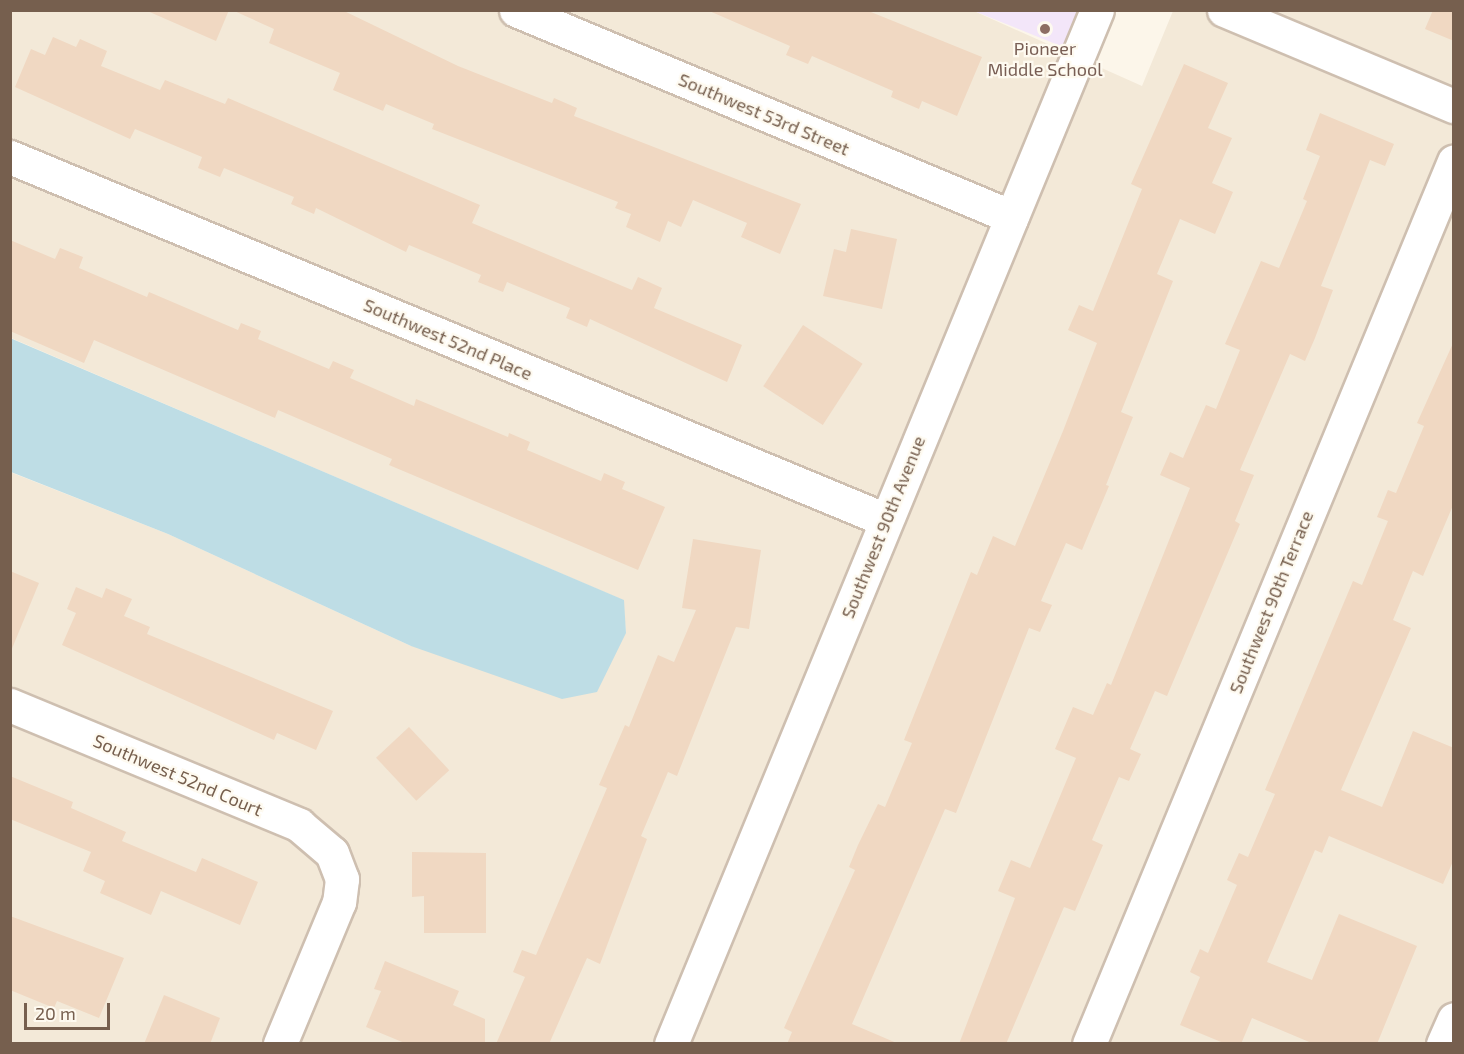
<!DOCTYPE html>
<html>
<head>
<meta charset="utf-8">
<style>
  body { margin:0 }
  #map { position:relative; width:1464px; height:1054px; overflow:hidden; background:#fcf6ea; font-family:"Exo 2",sans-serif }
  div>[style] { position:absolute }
  .residential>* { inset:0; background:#f3e9d8 }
  .education>* { inset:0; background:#f3e6f9 }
  .water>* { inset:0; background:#bedde5 }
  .building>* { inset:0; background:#f0d8c2; transform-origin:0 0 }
  .roads { filter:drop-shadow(2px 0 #cebfb0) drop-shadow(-2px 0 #cebfb0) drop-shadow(0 2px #cebfb0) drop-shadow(0 -2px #cebfb0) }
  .minor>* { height:33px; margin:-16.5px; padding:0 16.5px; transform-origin:16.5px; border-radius:16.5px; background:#fff }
  .dots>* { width:16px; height:16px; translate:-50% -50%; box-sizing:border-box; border:3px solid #fefaf0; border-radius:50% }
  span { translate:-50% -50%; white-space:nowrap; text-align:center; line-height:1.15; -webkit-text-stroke:4.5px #fefaf0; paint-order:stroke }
  .education-label { font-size:18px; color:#785e54 }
  .street-label { font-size:18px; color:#765f4e }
  .frame { position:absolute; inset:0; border:12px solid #765f4e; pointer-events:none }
  .scale { position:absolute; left:24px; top:1003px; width:86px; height:27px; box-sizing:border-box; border:3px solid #765f4e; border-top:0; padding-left:8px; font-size:18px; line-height:21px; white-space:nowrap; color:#765f4e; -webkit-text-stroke:4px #fefaf0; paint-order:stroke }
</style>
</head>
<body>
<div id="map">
  <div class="residential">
    <i style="clip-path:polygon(11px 11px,974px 11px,1142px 86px,1173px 11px,1453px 11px,1453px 1043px,11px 1043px,10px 472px,168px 534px,411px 646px,626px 633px,623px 600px,11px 338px)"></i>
  </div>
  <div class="education">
    <i style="clip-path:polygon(974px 11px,1078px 10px,1078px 11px,1063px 47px)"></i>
  </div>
  <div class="water">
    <i style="clip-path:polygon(10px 338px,624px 600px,626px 633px,597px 692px,562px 699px,411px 646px,168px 534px,11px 472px)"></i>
  </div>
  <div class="building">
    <i style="clip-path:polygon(145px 10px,229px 10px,216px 41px)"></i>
    <i style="clip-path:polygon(232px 10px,342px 10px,458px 66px,552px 103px,554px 98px,577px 108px,574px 116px,801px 204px,780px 254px,741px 237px,747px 223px,693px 200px,681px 227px,668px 221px,660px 242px,626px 227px,631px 214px,615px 208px,618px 202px,432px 129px,434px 124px,386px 104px,383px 111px,333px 90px,340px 73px,269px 43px,274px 29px)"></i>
    <i style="clip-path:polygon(707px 10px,866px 10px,982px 57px,957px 116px,922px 101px,919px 109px,891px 97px,893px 91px,812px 56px,808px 64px,786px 55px,790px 46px)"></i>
    <i style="clip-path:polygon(1433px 10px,1454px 10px,1454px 41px,1425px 29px)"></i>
    <i style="clip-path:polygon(53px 37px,76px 47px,80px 39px,107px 51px,101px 66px,160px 90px,165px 80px,225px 104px,228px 98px,480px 205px,472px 223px,632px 290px,638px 277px,662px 288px,654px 308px,742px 345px,727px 382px,590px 319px,587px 327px,566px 318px,570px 308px,507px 282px,503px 292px,478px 282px,481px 275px,409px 245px,406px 252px,316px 208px,314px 214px,291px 204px,294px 197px,224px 168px,220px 177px,198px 168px,202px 157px,135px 129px,130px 139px,15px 87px,31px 49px,45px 55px)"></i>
    <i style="clip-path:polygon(1184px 64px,1228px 83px,1208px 128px,1232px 138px,1212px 183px,1233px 192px,1215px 234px,1180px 219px,1157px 274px,1173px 281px,1121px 412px,1133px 417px,1106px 485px,1109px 486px,1082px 550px,1066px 543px,1041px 601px,1052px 605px,1040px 632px,1029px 628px,956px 813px,945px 809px,852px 1024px,899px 1044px,787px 1044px,792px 1032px,784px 1028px,855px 870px,849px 867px,858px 845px,878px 804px,885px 807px,912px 743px,904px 740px,971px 572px,977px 575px,993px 536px,1015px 546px,1063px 431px,1097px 343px,1068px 330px,1079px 305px,1093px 311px,1142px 189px,1131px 184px)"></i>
    <i style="clip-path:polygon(1320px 113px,1394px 144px,1385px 166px,1370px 160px,1321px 286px,1333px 290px,1315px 338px,1305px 361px,1290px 354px,1240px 470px,1254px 475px,1235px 521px,1240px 524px,1167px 696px,1155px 691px,1130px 749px,1141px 754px,1129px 781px,1119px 777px,1092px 840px,1103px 845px,1075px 911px,1064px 907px,1006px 1044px,959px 1044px,1015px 898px,998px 891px,1011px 860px,1030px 868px,1076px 758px,1055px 749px,1073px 707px,1093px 715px,1107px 683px,1111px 685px,1190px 488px,1160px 475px,1170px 452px,1183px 458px,1206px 405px,1216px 409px,1240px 350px,1225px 344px,1261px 261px,1279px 268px,1307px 201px,1303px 199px,1320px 156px,1306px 150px)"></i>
    <i style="clip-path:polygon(851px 229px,897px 239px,882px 309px,823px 296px,834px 249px,846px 252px)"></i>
    <i style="clip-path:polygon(10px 240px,55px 259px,60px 248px,83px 257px,79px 268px,147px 297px,149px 292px,238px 330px,241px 323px,261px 331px,258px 339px,329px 369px,333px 361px,354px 370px,350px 378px,414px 406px,416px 399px,508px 437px,509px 433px,530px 442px,527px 450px,601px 481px,604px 473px,625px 482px,622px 489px,665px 507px,638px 570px,389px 465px,392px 459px,278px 410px,275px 418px,94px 340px,84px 363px,10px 331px)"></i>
    <i style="left:803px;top:325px;width:71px;height:73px;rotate:33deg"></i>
    <i style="clip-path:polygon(1454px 341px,1454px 503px,1423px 576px,1413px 571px,1393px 620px,1411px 628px,1341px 790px,1382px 807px,1413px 731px,1454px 748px,1454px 859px,1443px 884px,1329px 836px,1322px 853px,1315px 850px,1267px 962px,1312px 980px,1339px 914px,1417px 946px,1377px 1044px,1314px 1044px,1252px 1018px,1241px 1044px,1226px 1044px,1180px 1025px,1200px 977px,1190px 972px,1200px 949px,1208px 953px,1237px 885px,1227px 880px,1239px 853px,1248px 857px,1275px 794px,1265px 790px,1353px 581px,1362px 585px,1388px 521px,1377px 517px,1388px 490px,1396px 493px,1424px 426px,1417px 423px)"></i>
    <i style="clip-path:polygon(693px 539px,761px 550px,749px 629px,736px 627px,677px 776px,668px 772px,641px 836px,647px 839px,600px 964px,587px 958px,549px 1044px,496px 1044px,525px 977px,513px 972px,522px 950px,536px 955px,607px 788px,599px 785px,625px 725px,629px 727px,658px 655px,674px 662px,696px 610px,682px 608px)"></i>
    <i style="clip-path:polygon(10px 571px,39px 583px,11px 651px,10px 651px)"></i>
    <i style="clip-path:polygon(76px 587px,102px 598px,106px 588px,132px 599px,124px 616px,150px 627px,147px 634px,333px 711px,316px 750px,277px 733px,274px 740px,62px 645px,76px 613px,67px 609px)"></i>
    <i style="left:409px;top:727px;width:59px;height:45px;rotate:47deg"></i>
    <i style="clip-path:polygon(10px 776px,73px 802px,71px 808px,126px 832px,122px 841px,196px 872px,202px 858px,258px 882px,240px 925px,161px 891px,151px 915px,100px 893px,105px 881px,83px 871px,91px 852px,10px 819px)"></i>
    <i style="clip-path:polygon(412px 852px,486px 853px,486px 933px,424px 933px,424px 896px,412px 897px)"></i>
    <i style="clip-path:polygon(10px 916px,124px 958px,99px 1018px,57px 1001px,54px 1008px,10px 990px)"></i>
    <i style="clip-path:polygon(385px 961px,459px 991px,453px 1005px,485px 1019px,485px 1044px,407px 1044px,366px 1027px,381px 991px,374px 989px)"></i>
    <i style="clip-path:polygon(164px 995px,220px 1018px,210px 1044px,144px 1044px)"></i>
  </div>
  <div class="roads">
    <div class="minor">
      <i style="left:516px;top:10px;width:537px;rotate:22.65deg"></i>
      <i style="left:1224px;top:10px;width:249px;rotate:22.7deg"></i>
      <i style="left:10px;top:157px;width:948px;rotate:22.51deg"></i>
      <i style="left:10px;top:705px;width:313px;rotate:22.5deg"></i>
      <i style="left:299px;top:825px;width:43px;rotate:40.3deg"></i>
      <i style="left:332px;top:853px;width:28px;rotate:69deg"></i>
      <i style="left:342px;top:879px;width:23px;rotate:97deg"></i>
      <i style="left:339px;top:902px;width:154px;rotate:112.6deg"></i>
      <i style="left:671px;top:1044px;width:1118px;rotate:-67.61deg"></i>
      <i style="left:1089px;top:1044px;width:955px;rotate:-67.54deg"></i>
      <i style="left:1443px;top:1044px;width:27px;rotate:-66deg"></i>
    </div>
  </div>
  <div class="dots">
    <i style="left:1045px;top:29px;background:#8d6e63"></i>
  </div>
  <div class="education-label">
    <span style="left:1045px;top:59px">Pioneer<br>Middle School</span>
  </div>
  <div class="street-label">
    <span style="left:764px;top:114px;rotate:23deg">Southwest 53rd Street</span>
    <span style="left:448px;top:339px;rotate:23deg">Southwest 52nd Place</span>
    <span style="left:883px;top:527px;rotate:-68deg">Southwest 90th Avenue</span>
    <span style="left:1271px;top:602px;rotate:-68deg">Southwest 90th Terrace</span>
    <span style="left:178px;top:775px;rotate:23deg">Southwest 52nd Court</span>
  </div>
  <div class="frame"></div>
  <div class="scale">20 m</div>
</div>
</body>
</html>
